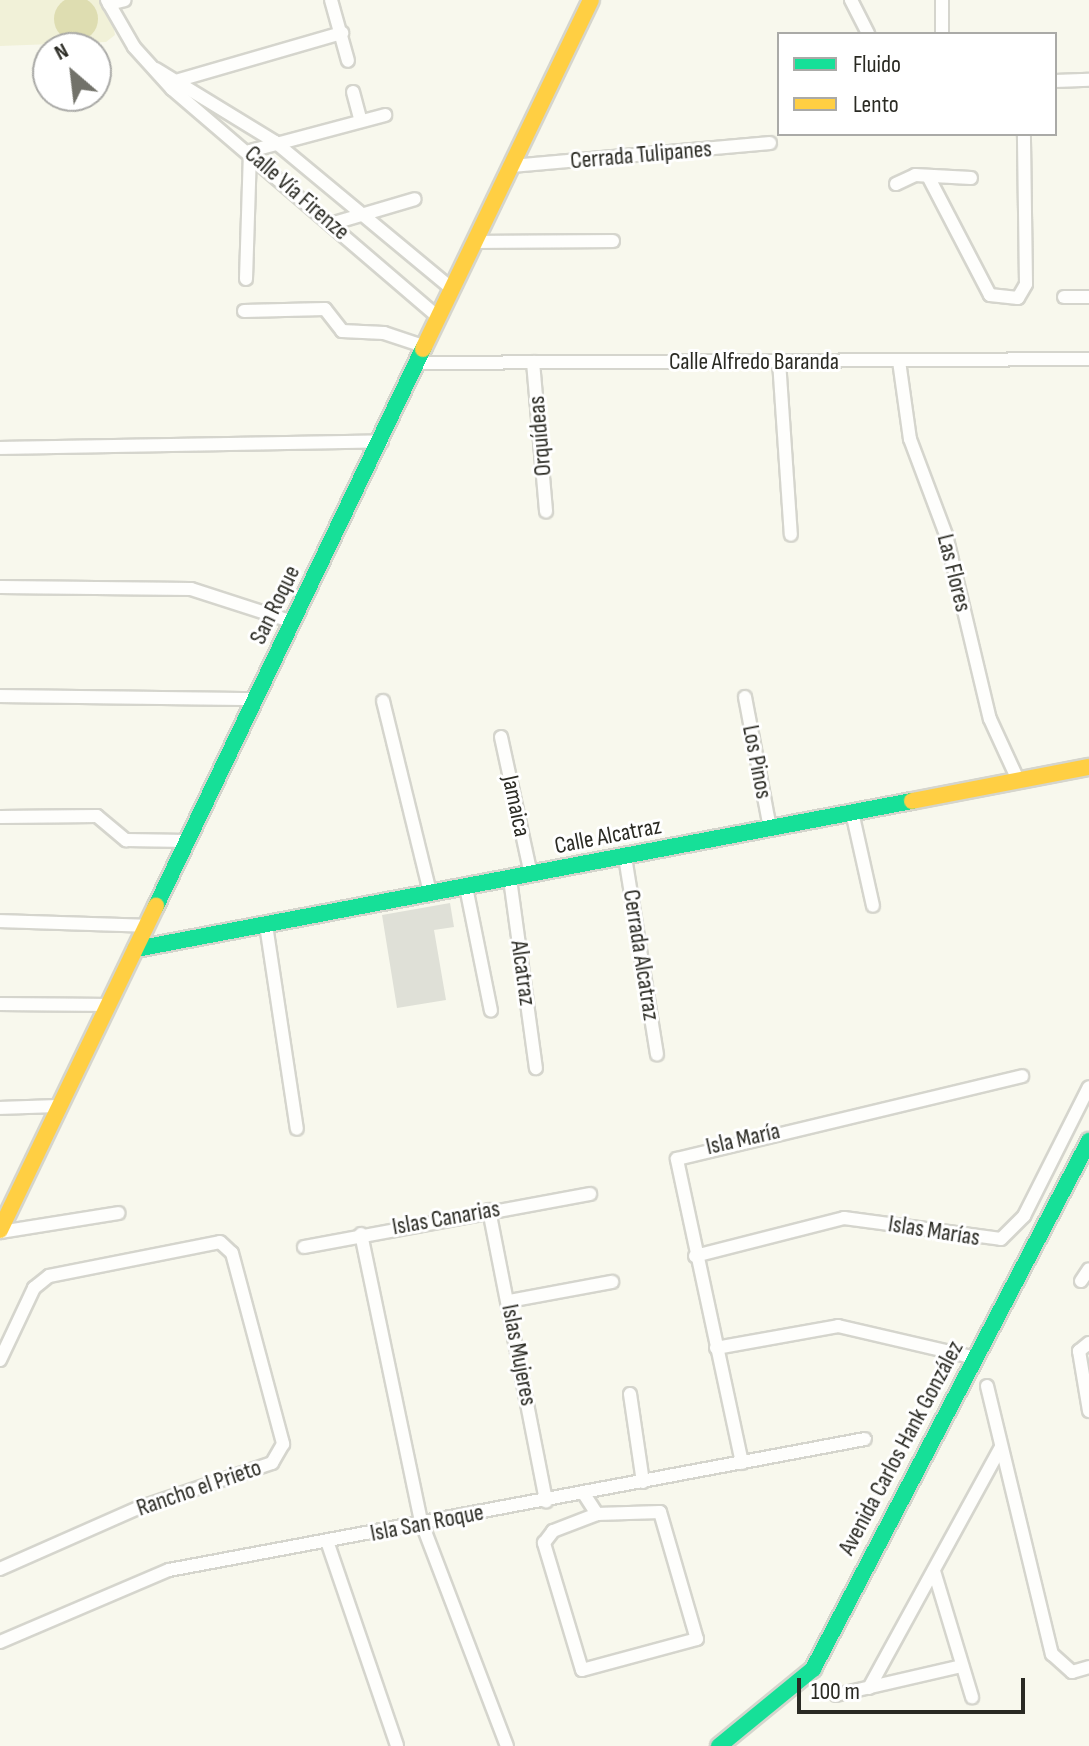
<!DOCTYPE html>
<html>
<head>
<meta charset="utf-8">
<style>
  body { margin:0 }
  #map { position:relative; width:1089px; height:1746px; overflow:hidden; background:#f8f8ed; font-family:"Sofia Sans Condensed",sans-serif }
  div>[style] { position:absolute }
  .green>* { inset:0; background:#f1f1d8 }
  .water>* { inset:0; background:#deddb1 }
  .round { border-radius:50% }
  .building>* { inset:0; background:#dfe0d7 }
  .roads { filter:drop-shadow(2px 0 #d5d5cd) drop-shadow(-2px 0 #d5d5cd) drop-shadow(0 2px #d5d5cd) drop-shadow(0 -2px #d5d5cd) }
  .street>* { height:12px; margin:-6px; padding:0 6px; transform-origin:6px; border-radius:6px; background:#fefefc }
  .fast>* { height:16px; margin:-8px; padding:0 8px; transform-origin:8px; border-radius:8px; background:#16e098 }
  .slow>* { height:16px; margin:-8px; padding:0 8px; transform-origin:8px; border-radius:8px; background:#ffcf43 }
  span { translate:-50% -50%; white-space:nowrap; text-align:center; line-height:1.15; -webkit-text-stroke:6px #fff; paint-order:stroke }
  .street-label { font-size:24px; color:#2a2a23 }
  .legend { position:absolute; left:777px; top:32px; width:280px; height:104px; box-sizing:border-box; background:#fff; border:2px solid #aaaaa7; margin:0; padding:10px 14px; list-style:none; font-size:24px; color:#2a2a23 }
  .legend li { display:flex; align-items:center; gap:16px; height:40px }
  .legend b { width:40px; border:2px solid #aaaaa7 }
  .north { position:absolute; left:32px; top:32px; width:80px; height:80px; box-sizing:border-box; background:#fff; border:2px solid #aaaaa7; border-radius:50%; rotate:332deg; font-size:22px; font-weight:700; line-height:32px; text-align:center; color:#2a2a23 }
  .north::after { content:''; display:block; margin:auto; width:28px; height:36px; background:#72726a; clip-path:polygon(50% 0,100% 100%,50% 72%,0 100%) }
  .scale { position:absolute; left:797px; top:1678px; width:228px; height:36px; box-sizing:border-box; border:4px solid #2a2a23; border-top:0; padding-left:10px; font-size:24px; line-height:28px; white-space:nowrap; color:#2a2a23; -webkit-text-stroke:6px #fff; paint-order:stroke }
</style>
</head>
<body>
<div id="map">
  <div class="green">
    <i style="clip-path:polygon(0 0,109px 0,115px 35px,106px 42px,0 46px)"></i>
  </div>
  <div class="water">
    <i class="round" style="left:54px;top:-3px;width:44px;height:44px"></i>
  </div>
  <div class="building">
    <i style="clip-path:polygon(450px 903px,454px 927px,434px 930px,446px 1000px,397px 1008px,382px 915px)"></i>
  </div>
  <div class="roads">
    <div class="street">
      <i style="left:107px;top:0;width:54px;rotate:60.1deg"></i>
      <i style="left:134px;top:47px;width:57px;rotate:47.9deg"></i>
      <i style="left:172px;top:89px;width:350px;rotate:40.6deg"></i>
      <i style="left:331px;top:0;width:63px;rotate:74.4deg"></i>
      <i style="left:851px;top:0;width:38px;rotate:63deg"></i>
      <i style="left:942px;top:0;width:34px;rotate:90deg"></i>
      <i style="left:109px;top:4px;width:16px;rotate:-14deg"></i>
      <i style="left:156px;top:69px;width:140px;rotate:31.5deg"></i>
      <i style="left:275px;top:142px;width:230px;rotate:39.7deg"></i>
      <i style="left:179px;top:80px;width:170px;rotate:-16.1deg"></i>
      <i style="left:1055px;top:81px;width:34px;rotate:-2deg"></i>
      <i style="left:353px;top:92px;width:30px;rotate:75deg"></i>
      <i style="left:512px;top:166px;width:259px;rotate:-5.1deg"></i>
      <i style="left:929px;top:178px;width:132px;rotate:62.5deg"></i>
      <i style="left:990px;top:295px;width:28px;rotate:6deg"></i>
      <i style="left:1018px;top:298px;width:16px;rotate:-60deg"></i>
      <i style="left:1026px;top:284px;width:150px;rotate:-90.8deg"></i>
      <i style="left:896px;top:184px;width:21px;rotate:-25deg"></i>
      <i style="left:915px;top:175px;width:56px;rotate:3.1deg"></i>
      <i style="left:334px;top:223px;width:84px;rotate:-16.5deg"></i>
      <i style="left:475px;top:242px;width:138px;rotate:-0.4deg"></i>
      <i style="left:246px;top:279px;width:128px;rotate:-88.2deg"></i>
      <i style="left:250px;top:151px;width:140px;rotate:-14.9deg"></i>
      <i style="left:1064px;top:297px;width:25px"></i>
      <i style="left:244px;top:311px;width:81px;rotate:-1.4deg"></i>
      <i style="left:325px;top:309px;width:28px;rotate:52deg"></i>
      <i style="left:342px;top:331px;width:42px;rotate:2.7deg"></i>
      <i style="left:384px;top:333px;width:44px;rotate:18.4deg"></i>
      <i style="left:779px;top:361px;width:174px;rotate:86.1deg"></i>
      <i style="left:899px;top:361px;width:79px;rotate:82deg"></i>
      <i style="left:910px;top:439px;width:103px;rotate:69.4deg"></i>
      <i style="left:946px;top:535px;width:189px;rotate:76.6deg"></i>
      <i style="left:990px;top:719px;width:67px;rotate:65.3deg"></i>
      <i style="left:533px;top:362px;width:150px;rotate:85deg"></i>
      <i style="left:419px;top:363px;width:670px;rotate:-0.34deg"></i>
      <i style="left:0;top:448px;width:382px;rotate:-1deg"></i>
      <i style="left:0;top:587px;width:191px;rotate:0.6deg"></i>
      <i style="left:191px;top:589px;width:107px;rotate:17.9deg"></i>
      <i style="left:0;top:696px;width:257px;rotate:0.7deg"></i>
      <i style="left:745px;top:697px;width:133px;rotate:79.2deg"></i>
      <i style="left:383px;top:701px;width:198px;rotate:76.2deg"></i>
      <i style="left:501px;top:737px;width:141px;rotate:77.7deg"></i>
      <i style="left:852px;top:812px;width:96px;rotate:77.4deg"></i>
      <i style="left:0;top:817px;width:97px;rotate:-0.6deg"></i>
      <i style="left:97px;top:816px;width:38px;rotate:40deg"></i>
      <i style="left:126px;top:840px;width:62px;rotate:0.9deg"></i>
      <i style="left:625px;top:857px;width:200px;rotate:80.8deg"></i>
      <i style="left:510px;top:879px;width:191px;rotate:82.2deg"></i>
      <i style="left:466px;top:887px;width:126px;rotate:78.6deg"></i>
      <i style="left:0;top:921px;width:147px;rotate:1.9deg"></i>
      <i style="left:266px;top:925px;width:206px;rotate:81.4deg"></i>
      <i style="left:0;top:1004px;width:107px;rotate:0.5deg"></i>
      <i style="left:0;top:1108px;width:59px;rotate:-1.9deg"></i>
      <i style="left:489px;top:1210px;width:297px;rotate:78.9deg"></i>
      <i style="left:0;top:1232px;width:120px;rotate:-9.1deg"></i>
      <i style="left:361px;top:1234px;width:293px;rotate:78.2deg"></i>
      <i style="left:421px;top:1521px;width:241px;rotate:69.1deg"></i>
      <i style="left:304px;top:1247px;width:291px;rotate:-10.5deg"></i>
      <i style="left:695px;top:1256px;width:154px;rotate:-14.3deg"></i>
      <i style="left:844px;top:1218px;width:158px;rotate:7.6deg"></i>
      <i style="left:1001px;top:1239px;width:33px;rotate:-45deg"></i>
      <i style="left:1024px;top:1216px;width:144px;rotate:-63.3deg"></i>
      <i style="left:1081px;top:1281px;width:14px;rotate:-56deg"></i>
      <i style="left:509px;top:1301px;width:105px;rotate:-10.5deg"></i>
      <i style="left:1089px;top:1343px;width:13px;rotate:141deg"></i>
      <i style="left:1079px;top:1351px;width:61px;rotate:80.5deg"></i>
      <i style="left:716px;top:1348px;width:124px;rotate:-10.2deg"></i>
      <i style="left:838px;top:1326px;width:142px;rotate:13.1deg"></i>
      <i style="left:0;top:1360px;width:80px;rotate:-64.7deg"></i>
      <i style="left:34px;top:1288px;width:19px;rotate:-39deg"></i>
      <i style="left:49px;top:1276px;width:174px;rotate:-11.2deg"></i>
      <i style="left:220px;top:1242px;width:16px;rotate:43deg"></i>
      <i style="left:232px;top:1253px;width:198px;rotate:75deg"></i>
      <i style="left:283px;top:1444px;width:22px;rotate:120deg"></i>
      <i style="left:272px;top:1463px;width:141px;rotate:161.4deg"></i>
      <i style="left:138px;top:1508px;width:151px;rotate:156.2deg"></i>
      <i style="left:987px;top:1386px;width:276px;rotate:76.4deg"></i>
      <i style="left:1052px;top:1654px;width:27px;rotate:42deg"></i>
      <i style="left:1072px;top:1672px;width:18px;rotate:-16deg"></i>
      <i style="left:630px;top:1394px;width:89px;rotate:81.6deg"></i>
      <i style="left:742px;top:1463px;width:311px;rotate:-102.1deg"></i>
      <i style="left:677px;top:1159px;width:355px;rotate:-13.5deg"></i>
      <i style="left:584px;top:1494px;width:24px;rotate:57deg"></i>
      <i style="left:597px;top:1514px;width:63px;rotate:-1.8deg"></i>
      <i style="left:660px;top:1512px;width:132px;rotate:73.8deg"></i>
      <i style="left:697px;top:1639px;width:119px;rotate:164.9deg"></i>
      <i style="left:582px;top:1670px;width:133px;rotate:-106.7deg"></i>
      <i style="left:544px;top:1543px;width:15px;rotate:-53deg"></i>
      <i style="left:553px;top:1531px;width:47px;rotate:-21.1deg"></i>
      <i style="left:328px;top:1544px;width:213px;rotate:71.1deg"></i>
      <i style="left:934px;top:1571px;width:132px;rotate:73.2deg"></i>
      <i style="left:0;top:1642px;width:184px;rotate:-23.1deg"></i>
      <i style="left:169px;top:1570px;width:708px;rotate:-10.66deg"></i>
      <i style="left:869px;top:1688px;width:275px;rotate:-61.3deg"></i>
      <i style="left:836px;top:1695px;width:129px;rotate:-13deg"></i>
    </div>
    <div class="fast">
      <i style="left:156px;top:906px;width:618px;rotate:-64.39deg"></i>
      <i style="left:136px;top:949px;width:790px;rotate:-10.8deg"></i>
      <i style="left:719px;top:1746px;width:122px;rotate:-39.3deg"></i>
      <i style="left:813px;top:1669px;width:596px;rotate:-62.4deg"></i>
    </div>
    <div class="slow">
      <i style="left:423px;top:349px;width:387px;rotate:-64.3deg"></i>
      <i style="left:912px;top:801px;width:180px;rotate:-10.9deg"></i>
      <i style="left:0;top:1230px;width:360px;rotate:-64.3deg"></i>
    </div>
  </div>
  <div class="street-label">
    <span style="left:641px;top:155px;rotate:-5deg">Cerrada Tulipanes</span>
    <span style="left:297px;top:193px;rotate:41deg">Calle Vía Firenze</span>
    <span style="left:754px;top:362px">Calle Alfredo Baranda</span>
    <span style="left:540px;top:436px;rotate:-95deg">Orquídeas</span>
    <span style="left:954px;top:573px;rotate:76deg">Las Flores</span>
    <span style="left:275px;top:605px;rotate:-64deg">San Roque</span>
    <span style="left:757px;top:762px;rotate:79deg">Los Pinos</span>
    <span style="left:516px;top:806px;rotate:78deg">Jamaica</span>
    <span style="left:608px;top:836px;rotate:-11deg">Calle Alcatraz</span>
    <span style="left:641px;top:955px;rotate:81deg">Cerrada Alcatraz</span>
    <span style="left:523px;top:973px;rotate:82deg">Alcatraz</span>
    <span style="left:743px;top:1139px;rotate:-13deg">Isla María</span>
    <span style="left:446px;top:1218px;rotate:-10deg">Islas Canarias</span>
    <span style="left:934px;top:1231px;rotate:9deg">Islas Marías</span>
    <span style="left:519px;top:1355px;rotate:79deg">Islas Mujeres</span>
    <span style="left:901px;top:1448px;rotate:-62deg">Avenida Carlos Hank González</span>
    <span style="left:199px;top:1488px;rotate:-19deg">Rancho el Prieto</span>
    <span style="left:427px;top:1523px;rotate:-11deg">Isla San Roque</span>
  </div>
  <ul class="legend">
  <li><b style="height:10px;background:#16e098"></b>Fluido</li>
  <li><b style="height:10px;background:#ffcf43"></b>Lento</li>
  </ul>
  <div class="north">N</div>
  <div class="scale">100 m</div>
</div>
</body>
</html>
